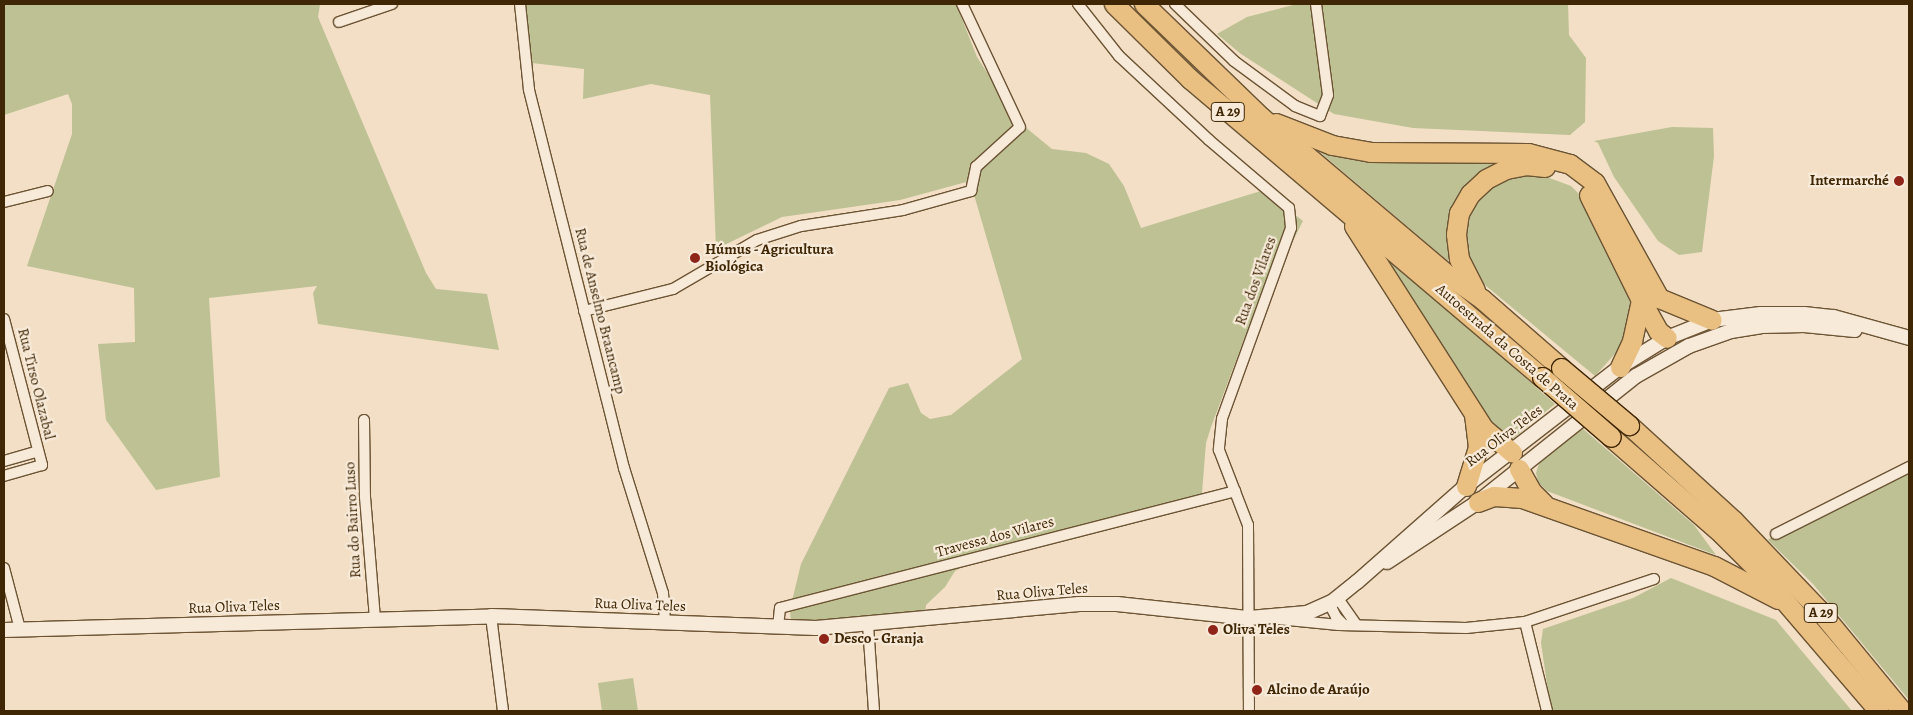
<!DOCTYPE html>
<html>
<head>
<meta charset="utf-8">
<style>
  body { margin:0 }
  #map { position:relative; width:1913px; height:715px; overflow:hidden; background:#f2dfc5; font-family:Alegreya,serif }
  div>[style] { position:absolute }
  .green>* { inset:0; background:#bdc193 }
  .roads { filter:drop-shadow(1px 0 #6c5434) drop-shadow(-1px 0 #6c5434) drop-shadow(0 1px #6c5434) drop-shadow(0 -1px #6c5434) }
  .minor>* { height:10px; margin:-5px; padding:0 5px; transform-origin:5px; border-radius:5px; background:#f7ead9 }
  .secondary>* { height:14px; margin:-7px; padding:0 7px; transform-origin:7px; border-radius:7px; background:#f7ead9 }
  .motorway>* { height:19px; margin:-9.5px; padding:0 9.5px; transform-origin:9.5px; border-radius:9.5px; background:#e9c082 }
  .bridges { filter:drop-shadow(1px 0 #3f2604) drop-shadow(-1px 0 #3f2604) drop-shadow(0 1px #3f2604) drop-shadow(0 -1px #3f2604) }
  .motorway-bridge>* { height:19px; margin:-9.5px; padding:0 9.5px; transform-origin:9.5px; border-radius:9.5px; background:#e9c082 }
  .dots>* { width:14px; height:14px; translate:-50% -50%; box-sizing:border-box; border:2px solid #f7ead9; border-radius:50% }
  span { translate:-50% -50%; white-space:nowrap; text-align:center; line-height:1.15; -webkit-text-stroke:4.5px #f7ead9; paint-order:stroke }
  .shield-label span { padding:1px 4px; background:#f7ead9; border:1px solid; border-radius:4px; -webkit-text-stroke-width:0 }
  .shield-label { font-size:14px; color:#3f2604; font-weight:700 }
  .poi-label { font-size:15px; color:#3f2604; font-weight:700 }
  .right { translate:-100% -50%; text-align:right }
  .left { translate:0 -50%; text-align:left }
  .street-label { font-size:15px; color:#3f2604 }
  .frame { position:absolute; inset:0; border:5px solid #3f2604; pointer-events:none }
</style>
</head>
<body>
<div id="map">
  <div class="green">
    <i style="clip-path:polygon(4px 4px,320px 4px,318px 17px,426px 273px,436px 289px,487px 294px,499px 350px,318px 324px,313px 293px,317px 286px,209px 298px,220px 477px,156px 490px,106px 420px,98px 344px,135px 342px,134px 288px,27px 266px,72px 134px,72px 104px,68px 94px,4px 115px)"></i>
    <i style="clip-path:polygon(523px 4px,956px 4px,977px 57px,1019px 122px,1052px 149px,1086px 153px,1109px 164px,1124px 186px,1141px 228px,1264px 190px,1303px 221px,1246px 334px,1211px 427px,1206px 443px,1202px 493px,1184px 504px,975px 560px,955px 571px,945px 587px,926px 605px,925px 615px,791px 623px,790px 609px,801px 564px,889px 388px,908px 383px,921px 413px,930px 419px,951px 415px,1022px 359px,970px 181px,900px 200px,782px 217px,716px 249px,710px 95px,651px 84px,583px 99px,584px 69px,532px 63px)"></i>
    <i style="clip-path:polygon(1297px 4px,1568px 4px,1569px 35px,1586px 58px,1585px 122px,1570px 135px,1413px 128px,1334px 114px,1241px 54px,1217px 34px,1247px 17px)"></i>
    <i style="clip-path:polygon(1672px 127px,1713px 128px,1714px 156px,1702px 252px,1679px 255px,1658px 241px,1614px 177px,1598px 143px,1594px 141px)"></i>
    <i style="clip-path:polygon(1308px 142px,1522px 159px,1471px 186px,1448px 261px)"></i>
    <i style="clip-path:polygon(1536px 173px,1571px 186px,1586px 201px,1630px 295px,1631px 309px,1622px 346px,1595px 376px,1485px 285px,1471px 269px,1466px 255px,1465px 237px,1471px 214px,1484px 193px,1500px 181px)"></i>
    <i style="clip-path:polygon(1395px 263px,1555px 404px,1509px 442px,1497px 434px,1389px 268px)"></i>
    <i style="clip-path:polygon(1582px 428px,1694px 525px,1716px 555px,1547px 491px,1538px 482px,1536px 473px,1539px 463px)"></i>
    <i style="clip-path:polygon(1909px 463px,1909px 700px,1813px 584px,1768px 540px,1789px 521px)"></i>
    <i style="clip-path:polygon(1671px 578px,1776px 620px,1852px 711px,1551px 711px,1541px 643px,1543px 629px,1633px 598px)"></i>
    <i style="clip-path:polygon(633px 678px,638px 711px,602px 711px,598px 683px)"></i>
  </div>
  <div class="roads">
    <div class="minor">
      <i style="left:520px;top:4px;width:86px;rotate:84deg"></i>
      <i style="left:529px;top:90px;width:390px;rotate:75.9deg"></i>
      <i style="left:624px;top:468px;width:131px;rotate:72.7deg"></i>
      <i style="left:663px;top:593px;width:29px;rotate:86deg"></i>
      <i style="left:1078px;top:4px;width:66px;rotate:51.7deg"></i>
      <i style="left:1119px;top:56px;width:123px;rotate:43deg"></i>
      <i style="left:1209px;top:140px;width:105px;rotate:40.4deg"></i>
      <i style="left:1289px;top:208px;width:20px;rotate:84deg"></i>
      <i style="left:1291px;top:228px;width:203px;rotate:109.9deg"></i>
      <i style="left:1222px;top:419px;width:31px;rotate:96deg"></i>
      <i style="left:1219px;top:450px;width:80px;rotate:68.9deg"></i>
      <i style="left:1248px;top:525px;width:186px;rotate:89.7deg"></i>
      <i style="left:1175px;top:4px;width:82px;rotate:44deg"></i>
      <i style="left:1234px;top:61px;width:76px;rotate:36.4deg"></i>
      <i style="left:1295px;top:106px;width:27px;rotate:22deg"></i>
      <i style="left:1320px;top:116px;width:22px;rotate:-69deg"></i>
      <i style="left:1328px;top:95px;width:92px;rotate:-97.5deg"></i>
      <i style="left:339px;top:22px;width:56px;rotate:-18.8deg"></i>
      <i style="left:4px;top:202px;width:45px;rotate:-14deg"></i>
      <i style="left:584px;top:311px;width:92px;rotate:-13.9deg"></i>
      <i style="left:673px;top:289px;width:97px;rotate:-30.3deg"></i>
      <i style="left:757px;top:240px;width:46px;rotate:-17.7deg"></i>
      <i style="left:801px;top:226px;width:103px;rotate:-8.9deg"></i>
      <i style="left:903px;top:210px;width:71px;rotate:-15.6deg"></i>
      <i style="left:971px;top:191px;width:25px;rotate:-78deg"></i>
      <i style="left:976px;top:167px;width:59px;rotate:-42.3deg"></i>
      <i style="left:1020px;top:127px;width:136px;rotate:-115.2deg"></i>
      <i style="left:4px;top:319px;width:151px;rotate:75.4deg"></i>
      <i style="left:42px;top:465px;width:40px;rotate:164deg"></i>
      <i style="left:364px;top:420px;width:77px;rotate:89.3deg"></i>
      <i style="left:365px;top:497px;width:122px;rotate:85.3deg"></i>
      <i style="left:4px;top:461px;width:35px;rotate:-16deg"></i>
      <i style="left:1776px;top:534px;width:149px;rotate:-26.7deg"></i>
      <i style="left:4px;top:568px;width:63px;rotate:75.3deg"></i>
      <i style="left:1337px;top:597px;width:33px;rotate:55deg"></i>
      <i style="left:1329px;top:603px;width:16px;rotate:63deg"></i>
      <i style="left:1336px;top:617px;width:11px;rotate:45deg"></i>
      <i style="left:491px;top:616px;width:96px;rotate:82.8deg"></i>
      <i style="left:1278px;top:619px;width:61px;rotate:5.6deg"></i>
      <i style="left:1339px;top:625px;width:127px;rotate:1.4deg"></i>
      <i style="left:1466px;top:628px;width:59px;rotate:-5.8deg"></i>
      <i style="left:1525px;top:622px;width:136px;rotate:-18.4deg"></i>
      <i style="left:1525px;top:622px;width:92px;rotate:76.1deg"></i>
      <i style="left:868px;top:625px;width:86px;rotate:86deg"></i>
      <i style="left:778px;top:627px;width:19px;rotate:-84deg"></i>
      <i style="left:780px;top:608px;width:470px;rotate:-14.4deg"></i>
    </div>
    <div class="secondary">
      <i style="left:1387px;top:562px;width:109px;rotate:-33.4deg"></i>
      <i style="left:1478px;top:502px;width:202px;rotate:-38.6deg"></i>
      <i style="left:1636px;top:376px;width:61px;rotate:-29.5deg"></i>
      <i style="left:1689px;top:346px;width:45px;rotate:-19.7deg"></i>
      <i style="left:1731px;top:331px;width:30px;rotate:-9deg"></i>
      <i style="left:1761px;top:326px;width:43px;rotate:-1.3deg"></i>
      <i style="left:1804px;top:325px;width:51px;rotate:5.6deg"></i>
      <i style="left:4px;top:630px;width:487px;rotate:-1.6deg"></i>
      <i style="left:491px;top:616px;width:325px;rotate:2.1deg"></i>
      <i style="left:816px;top:628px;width:264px;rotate:-5.2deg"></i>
      <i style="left:1079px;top:604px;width:38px"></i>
      <i style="left:1117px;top:604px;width:133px;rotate:6.1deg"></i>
      <i style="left:1249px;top:618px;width:58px;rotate:-4.9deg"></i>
      <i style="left:1307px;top:613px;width:27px;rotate:-24deg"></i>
      <i style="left:1332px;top:602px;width:32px;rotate:-39deg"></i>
      <i style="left:1357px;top:582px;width:145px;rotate:-41.4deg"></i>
      <i style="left:1466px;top:486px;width:195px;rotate:-37.7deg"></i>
      <i style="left:1620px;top:367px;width:55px;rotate:-31.7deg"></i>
      <i style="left:1667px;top:338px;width:48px;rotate:-21.8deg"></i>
      <i style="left:1712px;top:320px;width:49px;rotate:-7deg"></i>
      <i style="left:1761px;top:314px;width:43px"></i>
      <i style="left:1804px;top:314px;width:30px;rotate:6deg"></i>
      <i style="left:1834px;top:317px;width:78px;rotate:15.6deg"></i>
    </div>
    <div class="motorway">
      <i style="left:1114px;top:4px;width:107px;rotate:44.6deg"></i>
      <i style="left:1190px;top:79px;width:461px;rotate:40.3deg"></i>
      <i style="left:1144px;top:4px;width:163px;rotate:44deg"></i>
      <i style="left:1261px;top:117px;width:245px;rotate:40.2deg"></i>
      <i style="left:1448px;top:275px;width:42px;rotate:35.2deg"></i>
      <i style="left:1482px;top:299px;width:105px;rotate:41.1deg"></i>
      <i style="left:1276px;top:123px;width:60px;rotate:21.4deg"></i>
      <i style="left:1332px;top:145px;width:39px;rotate:10deg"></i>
      <i style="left:1370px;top:152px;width:158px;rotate:0.4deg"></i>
      <i style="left:1528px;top:153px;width:43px;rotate:14.7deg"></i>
      <i style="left:1570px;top:164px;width:31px;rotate:37deg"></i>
      <i style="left:1595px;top:183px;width:132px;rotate:60.9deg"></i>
      <i style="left:1659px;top:298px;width:57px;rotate:22.5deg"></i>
      <i style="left:1589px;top:195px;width:117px;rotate:63.7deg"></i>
      <i style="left:1641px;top:300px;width:35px;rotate:61deg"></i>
      <i style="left:1658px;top:331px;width:11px;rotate:38deg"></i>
      <i style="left:1354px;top:226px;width:240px;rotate:57.4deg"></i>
      <i style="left:1483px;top:428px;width:38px;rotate:40deg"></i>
      <i style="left:1475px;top:290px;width:35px;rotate:-117deg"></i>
      <i style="left:1459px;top:259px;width:25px;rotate:-97deg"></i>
      <i style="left:1456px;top:234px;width:21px;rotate:-82deg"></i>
      <i style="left:1459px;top:213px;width:22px;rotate:-60deg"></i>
      <i style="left:1470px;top:194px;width:22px;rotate:-43deg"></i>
      <i style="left:1486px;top:179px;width:22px;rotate:-27deg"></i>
      <i style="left:1506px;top:169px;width:20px;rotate:-11deg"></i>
      <i style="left:1526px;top:165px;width:19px;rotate:6deg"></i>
      <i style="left:1620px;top:367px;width:29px;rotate:-65deg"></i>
      <i style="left:1632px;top:341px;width:42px;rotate:-77.6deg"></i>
      <i style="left:1629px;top:425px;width:142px;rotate:42.4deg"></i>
      <i style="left:1734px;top:521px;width:123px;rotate:46.3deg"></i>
      <i style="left:1819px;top:610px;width:131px;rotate:50.6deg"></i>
      <i style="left:1611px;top:437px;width:147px;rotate:41.1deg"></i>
      <i style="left:1722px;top:534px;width:52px;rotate:45deg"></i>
      <i style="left:1759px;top:571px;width:184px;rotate:49.4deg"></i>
      <i style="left:1519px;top:469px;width:25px;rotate:61deg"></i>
      <i style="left:1531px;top:491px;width:18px;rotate:45deg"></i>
      <i style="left:1466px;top:486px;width:41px;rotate:-72.9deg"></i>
      <i style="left:1478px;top:447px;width:33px;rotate:-97deg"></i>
      <i style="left:1478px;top:502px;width:17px;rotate:-21deg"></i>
      <i style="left:1494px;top:496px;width:28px;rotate:4deg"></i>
      <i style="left:1522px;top:498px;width:204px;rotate:19.5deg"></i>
      <i style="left:1714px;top:566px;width:72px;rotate:27.3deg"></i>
    </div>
  </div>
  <div class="bridges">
    <div class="motorway-bridge">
      <i style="left:1561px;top:368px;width:89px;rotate:40deg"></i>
      <i style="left:1542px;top:377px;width:91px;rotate:41deg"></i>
    </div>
  </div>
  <div class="dots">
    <i style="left:1899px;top:181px;background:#8f2418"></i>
    <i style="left:695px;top:258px;background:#8f2418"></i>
    <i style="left:1213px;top:630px;background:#8f2418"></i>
    <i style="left:824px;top:639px;background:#8f2418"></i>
    <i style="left:1257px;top:690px;background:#8f2418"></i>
  </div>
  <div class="shield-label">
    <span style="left:1228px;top:112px">A 29</span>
    <span style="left:1821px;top:613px">A 29</span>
  </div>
  <div class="poi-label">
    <span class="right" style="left:1889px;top:181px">Intermarché</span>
    <span class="left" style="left:705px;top:258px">Húmus - Agricultura<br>Biológica</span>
    <span class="left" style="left:1223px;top:630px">Oliva Teles</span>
    <span class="left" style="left:834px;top:639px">Desco - Granja</span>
    <span class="left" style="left:1267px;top:690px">Alcino de Araújo</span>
  </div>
  <div class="street-label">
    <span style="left:1256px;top:281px;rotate:-70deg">Rua dos Vilares</span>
    <span style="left:600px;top:311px;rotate:76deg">Rua de Anselmo Braancamp</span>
    <span style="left:1507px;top:347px;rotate:41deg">Autoestrada da Costa de Prata</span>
    <span style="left:36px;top:384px;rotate:76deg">Rua Tirso Olazabal</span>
    <span style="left:1504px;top:436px;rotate:-37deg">Rua Oliva Teles</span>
    <span style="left:353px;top:520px;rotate:-93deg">Rua do Bairro Luso</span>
    <span style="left:995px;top:537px;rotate:-15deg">Travessa dos Vilares</span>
    <span style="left:1042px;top:592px;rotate:-5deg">Rua Oliva Teles</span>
    <span style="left:640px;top:605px;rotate:2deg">Rua Oliva Teles</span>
    <span style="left:234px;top:607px;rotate:-2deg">Rua Oliva Teles</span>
  </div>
  <div class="frame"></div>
</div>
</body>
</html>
